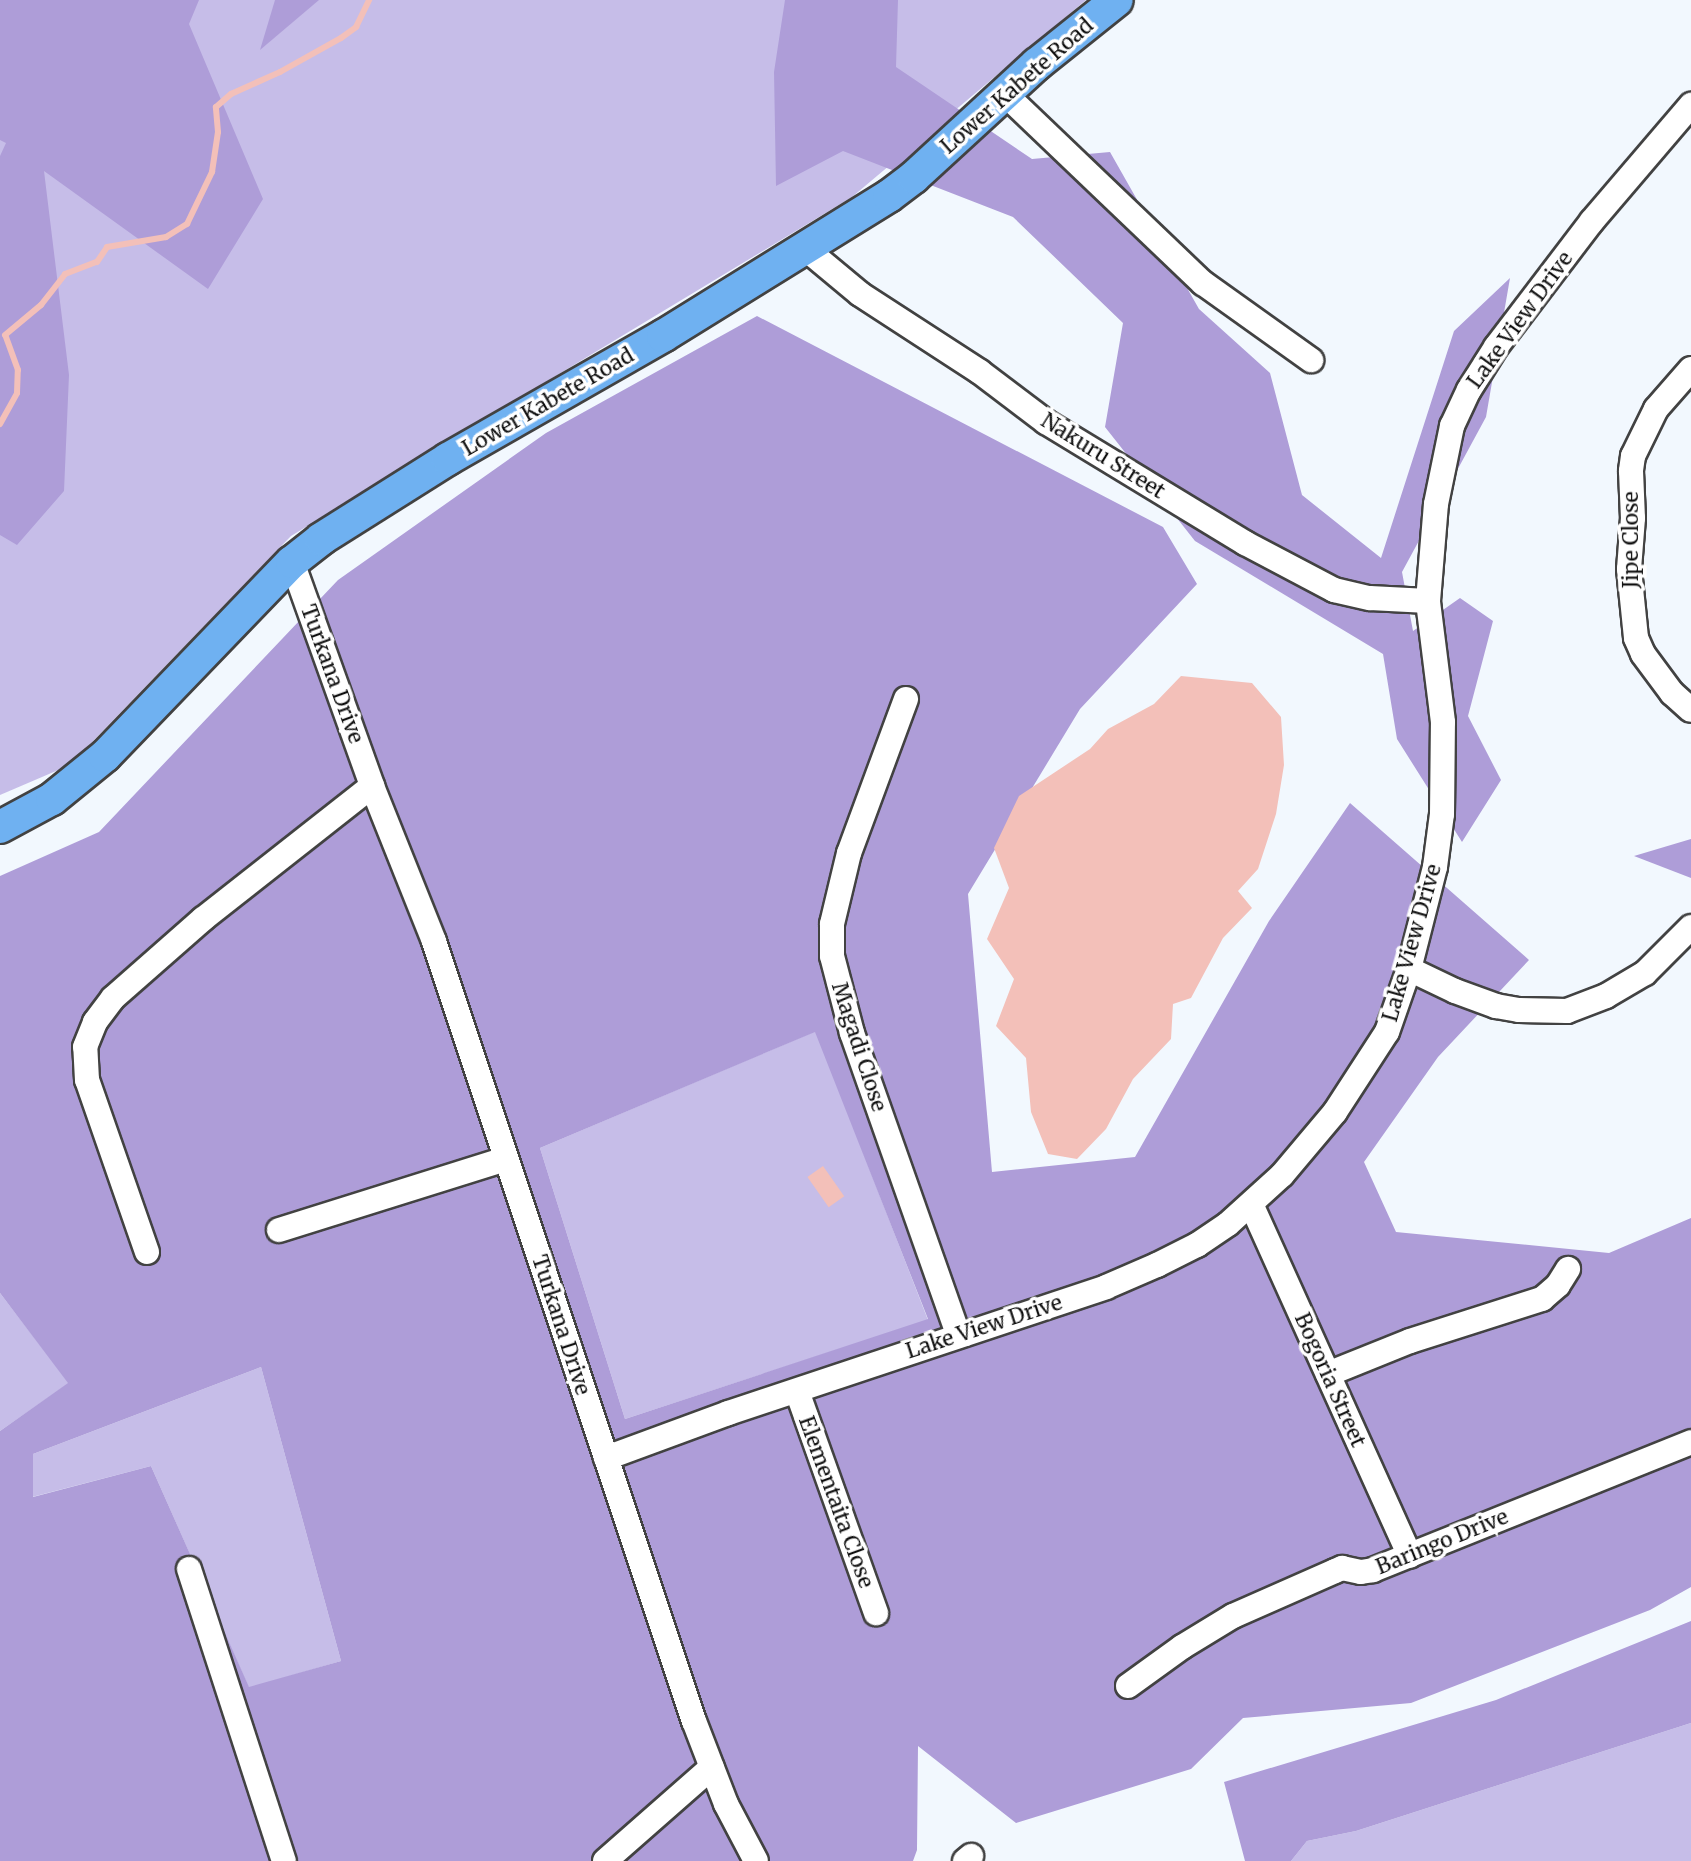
<!DOCTYPE html>
<html>
<head>
<meta charset="utf-8">
<style>
  body { margin:0 }
  #map { position:relative; width:1691px; height:1861px; overflow:hidden; background:#f2f8fe; font-family:Merriweather,serif }
  div>[style] { position:absolute }
  .green>* { inset:0; background:#c6bde8 }
  .forest>* { inset:0; background:#ae9dd8 }
  .water>* { inset:0; background:#f3c0b9; transform-origin:0 0 }
  .stream>* { height:6px; margin:-3px; padding:0 3px; transform-origin:3px; border-radius:3px; background:#f3c0b9 }
  .roads { filter:drop-shadow(2px 0 #424242) drop-shadow(-2px 0 #424242) drop-shadow(0 2px #424242) drop-shadow(0 -2px #424242) }
  .minor>* { height:24px; margin:-12px; padding:0 12px; transform-origin:12px; border-radius:12px; background:#fff }
  .major>* { height:32px; margin:-16px; padding:0 16px; transform-origin:16px; border-radius:16px; background:#6fb1f1 }
  span { translate:-50% -50%; white-space:nowrap; text-align:center; line-height:1.15; -webkit-text-stroke:7px #fff; paint-order:stroke }
  .street-label { font-size:21px; color:#0f0f0f }
</style>
</head>
<body>
<div id="map">
  <div class="green">
    <i style="clip-path:polygon(0 0,1086px 0,852px 197px,291px 536px,70px 765px,0 795px)"></i>
    <i style="clip-path:polygon(816px 1031px,928px 1320px,625px 1419px,540px 1148px)"></i>
    <i style="clip-path:polygon(0 1293px,69px 1383px,0 1431px)"></i>
    <i style="clip-path:polygon(261px 1367px,341px 1661px,249px 1688px,151px 1466px,32px 1497px,33px 1454px)"></i>
    <i style="clip-path:polygon(1691px 1723px,1691px 1861px,1291px 1861px,1307px 1841px,1356px 1831px)"></i>
  </div>
  <div class="forest">
    <i style="clip-path:polygon(0 0,199px 0,189px 24px,263px 199px,208px 289px,44px 171px,69px 375px,64px 491px,17px 545px,0 535px,0 156px,6px 143px,0 140px)"></i>
    <i style="clip-path:polygon(275px 0,319px 0,260px 50px)"></i>
    <i style="clip-path:polygon(785px 0,898px 0,896px 67px,1032px 159px,1110px 152px,1199px 309px,1270px 373px,1302px 495px,1381px 558px,1454px 331px,1510px 278px,1486px 417px,1402px 572px,1413px 631px,1460px 598px,1493px 621px,1468px 716px,1501px 780px,1462px 842px,1397px 739px,1383px 654px,1195px 541px,1105px 427px,1123px 323px,1013px 217px,843px 151px,776px 186px,774px 72px)"></i>
    <i style="clip-path:polygon(evenodd,757px 316px,1163px 527px,1197px 584px,1080px 709px,968px 894px,992px 1172px,1135px 1157px,1269px 921px,1350px 803px,1529px 960px,1438px 1057px,1364px 1162px,1396px 1232px,1609px 1253px,1691px 1218px,1691px 1587px,1650px 1610px,1411px 1703px,1243px 1718px,1191px 1769px,1016px 1823px,918px 1746px,917px 1850px,913px 1861px,0 1861px,0 1431px,68px 1383px,0 1293px,0 876px,99px 832px,338px 580px,546px 433px,757px 316px,815px 1032px,928px 1319px,625px 1419px,540px 1148px,815px 1032px,757px 316px,261px 1367px,341px 1661px,249px 1687px,151px 1466px,33px 1497px,33px 1454px,261px 1367px)"></i>
    <i style="clip-path:polygon(1691px 839px,1691px 878px,1634px 856px)"></i>
    <i style="clip-path:polygon(1691px 1621px,1691px 1723px,1356px 1831px,1307px 1841px,1291px 1861px,1245px 1861px,1224px 1782px,1496px 1700px)"></i>
  </div>
  <div class="water">
    <i style="clip-path:polygon(1181px 676px,1252px 683px,1281px 717px,1284px 765px,1276px 814px,1258px 869px,1238px 891px,1252px 908px,1223px 938px,1191px 998px,1173px 1004px,1171px 1039px,1133px 1079px,1106px 1129px,1077px 1159px,1048px 1154px,1031px 1112px,1026px 1058px,996px 1026px,1014px 979px,987px 939px,1009px 888px,994px 848px,1019px 796px,1090px 749px,1108px 729px,1154px 704px)"></i>
    <i style="left:823px;top:1166px;width:37px;height:19px;rotate:55deg"></i>
  </div>
  <div class="stream">
    <i style="left:0;top:424px;width:35px;rotate:-61deg"></i>
    <i style="left:17px;top:393px;width:23px;rotate:-88deg"></i>
    <i style="left:18px;top:370px;width:37px;rotate:-110deg"></i>
    <i style="left:5px;top:335px;width:47px;rotate:-39.8deg"></i>
    <i style="left:41px;top:305px;width:39px;rotate:-52deg"></i>
    <i style="left:65px;top:274px;width:34px;rotate:-21deg"></i>
    <i style="left:97px;top:262px;width:18px;rotate:-56deg"></i>
    <i style="left:107px;top:247px;width:60px;rotate:-9.6deg"></i>
    <i style="left:166px;top:237px;width:25px;rotate:-32deg"></i>
    <i style="left:187px;top:224px;width:58px;rotate:-64.3deg"></i>
    <i style="left:212px;top:172px;width:40px;rotate:-81.5deg"></i>
    <i style="left:218px;top:132px;width:25px;rotate:-95deg"></i>
    <i style="left:216px;top:107px;width:20px;rotate:-41deg"></i>
    <i style="left:231px;top:94px;width:54px;rotate:-24.2deg"></i>
    <i style="left:280px;top:72px;width:70px;rotate:-29.1deg"></i>
    <i style="left:341px;top:38px;width:19px;rotate:-36deg"></i>
    <i style="left:356px;top:27px;width:30px;rotate:-64deg"></i>
  </div>
  <div class="roads">
    <div class="minor">
      <i style="left:1005px;top:94px;width:274px;rotate:43.7deg"></i>
      <i style="left:1203px;top:283px;width:133px;rotate:35.5deg"></i>
      <i style="left:806px;top:249px;width:70px;rotate:39.8deg"></i>
      <i style="left:860px;top:294px;width:143px;rotate:33deg"></i>
      <i style="left:980px;top:372px;width:83px;rotate:37.1deg"></i>
      <i style="left:1046px;top:422px;width:233px;rotate:31.3deg"></i>
      <i style="left:1245px;top:543px;width:101px;rotate:27.8deg"></i>
      <i style="left:1334px;top:590px;width:37px;rotate:13deg"></i>
      <i style="left:1370px;top:598px;width:58px;rotate:3deg"></i>
      <i style="left:1691px;top:369px;width:53px;rotate:131.2deg"></i>
      <i style="left:1656px;top:409px;width:52px;rotate:116.1deg"></i>
      <i style="left:1633px;top:456px;width:15px;rotate:98deg"></i>
      <i style="left:1631px;top:471px;width:47px;rotate:87.6deg"></i>
      <i style="left:1633px;top:518px;width:51px;rotate:94.5deg"></i>
      <i style="left:1629px;top:569px;width:69px;rotate:84.2deg"></i>
      <i style="left:1636px;top:638px;width:17px;rotate:66deg"></i>
      <i style="left:1643px;top:654px;width:49px;rotate:53.4deg"></i>
      <i style="left:1672px;top:693px;width:25px;rotate:42deg"></i>
      <i style="left:292px;top:562px;width:238px;rotate:70.3deg"></i>
      <i style="left:372px;top:786px;width:167px;rotate:68.2deg"></i>
      <i style="left:434px;top:941px;width:822px;rotate:71.57deg"></i>
      <i style="left:694px;top:1721px;width:89px;rotate:68.9deg"></i>
      <i style="left:726px;top:1804px;width:64px;rotate:62.2deg"></i>
      <i style="left:906px;top:699px;width:164px;rotate:110.3deg"></i>
      <i style="left:849px;top:853px;width:73px;rotate:103.5deg"></i>
      <i style="left:832px;top:924px;width:32px;rotate:90deg"></i>
      <i style="left:832px;top:956px;width:80px;rotate:75.4deg"></i>
      <i style="left:852px;top:1033px;width:321px;rotate:70.6deg"></i>
      <i style="left:1409px;top:969px;width:51px;rotate:25.6deg"></i>
      <i style="left:1455px;top:991px;width:44px;rotate:20.1deg"></i>
      <i style="left:1496px;top:1006px;width:23px;rotate:10deg"></i>
      <i style="left:1519px;top:1010px;width:48px;rotate:1.2deg"></i>
      <i style="left:1567px;top:1011px;width:42px;rotate:-21deg"></i>
      <i style="left:1606px;top:996px;width:45px;rotate:-30.5deg"></i>
      <i style="left:1645px;top:973px;width:65px;rotate:-45deg"></i>
      <i style="left:1251px;top:1204px;width:386px;rotate:65.7deg"></i>
      <i style="left:279px;top:1230px;width:238px;rotate:-17.4deg"></i>
      <i style="left:147px;top:1252px;width:182px;rotate:-109.2deg"></i>
      <i style="left:87px;top:1080px;width:33px;rotate:-93deg"></i>
      <i style="left:85px;top:1047px;width:27px;rotate:-68deg"></i>
      <i style="left:95px;top:1022px;width:30px;rotate:-53deg"></i>
      <i style="left:113px;top:998px;width:120px;rotate:-41.3deg"></i>
      <i style="left:203px;top:919px;width:215px;rotate:-38.2deg"></i>
      <i style="left:1328px;top:1374px;width:88px;rotate:-21.9deg"></i>
      <i style="left:1410px;top:1341px;width:139px;rotate:-17.7deg"></i>
      <i style="left:1542px;top:1299px;width:21px;rotate:-41deg"></i>
      <i style="left:1558px;top:1285px;width:19px;rotate:-58deg"></i>
      <i style="left:797px;top:1391px;width:236px;rotate:70.4deg"></i>
      <i style="left:606px;top:1458px;width:130px;rotate:-20.2deg"></i>
      <i style="left:728px;top:1413px;width:398px;rotate:-18.4deg"></i>
      <i style="left:1106px;top:1287px;width:56px;rotate:-23.3deg"></i>
      <i style="left:1157px;top:1265px;width:45px;rotate:-26.6deg"></i>
      <i style="left:1197px;top:1245px;width:37px;rotate:-34deg"></i>
      <i style="left:1228px;top:1224px;width:73px;rotate:-42.2deg"></i>
      <i style="left:1282px;top:1175px;width:82px;rotate:-49.9deg"></i>
      <i style="left:1335px;top:1112px;width:95px;rotate:-57deg"></i>
      <i style="left:1387px;top:1032px;width:67px;rotate:-70.8deg"></i>
      <i style="left:1409px;top:969px;width:105px;rotate:-75.7deg"></i>
      <i style="left:1435px;top:867px;width:53px;rotate:-82.5deg"></i>
      <i style="left:1442px;top:814px;width:92px;rotate:-89.4deg"></i>
      <i style="left:1443px;top:722px;width:122px;rotate:-97.1deg"></i>
      <i style="left:1428px;top:601px;width:97px;rotate:-85.3deg"></i>
      <i style="left:1436px;top:504px;width:80px;rotate:-78.4deg"></i>
      <i style="left:1452px;top:426px;width:40px;rotate:-65deg"></i>
      <i style="left:1469px;top:390px;width:51px;rotate:-57.9deg"></i>
      <i style="left:1496px;top:347px;width:158px;rotate:-52.7deg"></i>
      <i style="left:1592px;top:221px;width:153px;rotate:-49.5deg"></i>
      <i style="left:189px;top:1569px;width:307px;rotate:72deg"></i>
      <i style="left:1128px;top:1686px;width:67px;rotate:-35.8deg"></i>
      <i style="left:1182px;top:1647px;width:60px;rotate:-31.3deg"></i>
      <i style="left:1233px;top:1616px;width:111px;rotate:-23.8deg"></i>
      <i style="left:1335px;top:1571px;width:8px;rotate:-23deg"></i>
      <i style="left:1342px;top:1568px;width:19px;rotate:12deg"></i>
      <i style="left:1361px;top:1572px;width:12px;rotate:-9deg"></i>
      <i style="left:1373px;top:1570px;width:343px;rotate:-21.9deg"></i>
      <i style="left:605px;top:1861px;width:142px;rotate:-41.3deg"></i>
      <i style="left:965px;top:1861px;width:8px;rotate:-40deg"></i>
    </div>
    <div class="major">
      <i style="left:0;top:827px;width:59px;rotate:-28.3deg"></i>
      <i style="left:52px;top:799px;width:68px;rotate:-39.1deg"></i>
      <i style="left:105px;top:756px;width:269px;rotate:-46.1deg"></i>
      <i style="left:292px;top:562px;width:37px;rotate:-38deg"></i>
      <i style="left:321px;top:539px;width:150px;rotate:-32.2deg"></i>
      <i style="left:448px;top:459px;width:248px;rotate:-29.8deg"></i>
      <i style="left:663px;top:336px;width:266px;rotate:-31.8deg"></i>
      <i style="left:889px;top:196px;width:31px;rotate:-37deg"></i>
      <i style="left:914px;top:177px;width:167px;rotate:-42.6deg"></i>
      <i style="left:1037px;top:64px;width:102px;rotate:-38.7deg"></i>
    </div>
  </div>
  <div class="street-label">
    <span style="left:1017px;top:86px;rotate:-41deg">Lower Kabete Road</span>
    <span style="left:1520px;top:320px;rotate:-54deg">Lake View Drive</span>
    <span style="left:548px;top:402px;rotate:-30deg">Lower Kabete Road</span>
    <span style="left:1103px;top:456px;rotate:32deg">Nakuru Street</span>
    <span style="left:1631px;top:540px;rotate:-90deg">Jipe Close</span>
    <span style="left:332px;top:674px;rotate:70deg">Turkana Drive</span>
    <span style="left:1412px;top:943px;rotate:-74deg">Lake View Drive</span>
    <span style="left:859px;top:1047px;rotate:72deg">Magadi Close</span>
    <span style="left:561px;top:1325px;rotate:72deg">Turkana Drive</span>
    <span style="left:984px;top:1327px;rotate:-18deg">Lake View Drive</span>
    <span style="left:1330px;top:1380px;rotate:66deg">Bogoria Street</span>
    <span style="left:836px;top:1502px;rotate:70deg">Elementaita Close</span>
    <span style="left:1442px;top:1542px;rotate:-22deg">Baringo Drive</span>
  </div>
</div>
</body>
</html>
